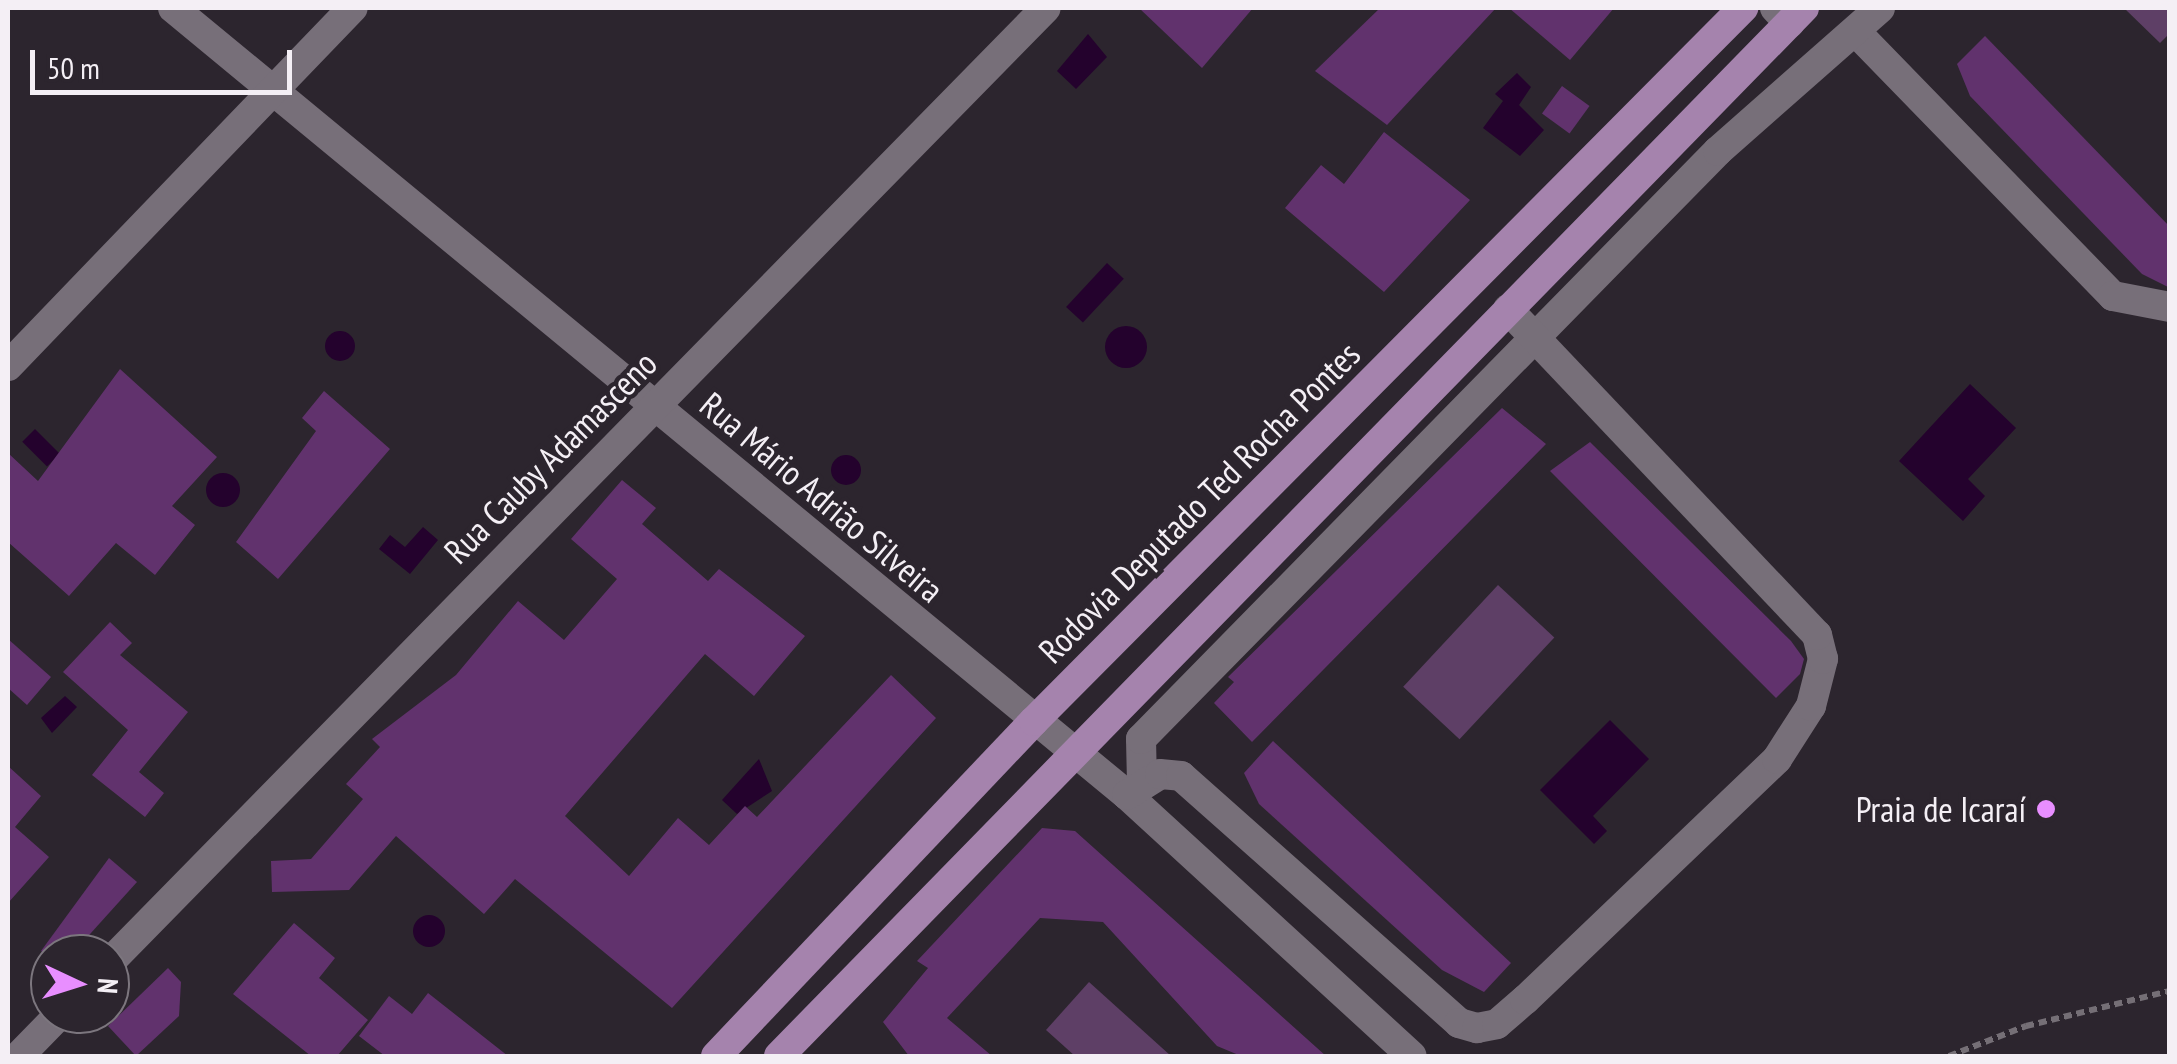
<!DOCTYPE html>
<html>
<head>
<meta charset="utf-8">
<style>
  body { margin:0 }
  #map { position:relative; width:2177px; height:1064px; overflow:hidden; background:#2c252e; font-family:"PT Sans Narrow",sans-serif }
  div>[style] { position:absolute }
  .green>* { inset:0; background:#5e3f66; transform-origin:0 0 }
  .water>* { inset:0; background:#24022d; transform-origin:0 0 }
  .round { border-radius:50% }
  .building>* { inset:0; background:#61326d; transform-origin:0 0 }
  .path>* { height:6px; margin-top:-3px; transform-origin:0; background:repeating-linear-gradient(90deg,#756f76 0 8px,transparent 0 13px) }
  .minor>* { height:30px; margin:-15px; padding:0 15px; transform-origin:15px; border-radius:15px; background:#776f79 }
  .major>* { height:30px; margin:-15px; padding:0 15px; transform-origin:15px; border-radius:15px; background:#a583ad }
  .dots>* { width:28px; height:28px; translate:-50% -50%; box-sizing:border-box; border:5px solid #2c252e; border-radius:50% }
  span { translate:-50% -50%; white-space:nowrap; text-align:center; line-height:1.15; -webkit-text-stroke:9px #2c252e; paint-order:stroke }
  .street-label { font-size:35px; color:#f4eff5 }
  .poi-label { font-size:35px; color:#f4eff5 }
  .right { translate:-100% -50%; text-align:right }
  .frame { position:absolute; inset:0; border:10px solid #f4eff5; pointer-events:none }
  .north { position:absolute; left:30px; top:934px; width:100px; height:100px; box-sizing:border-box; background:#2c252e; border:2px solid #7c767e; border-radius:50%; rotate:94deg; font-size:28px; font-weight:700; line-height:40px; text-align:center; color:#f4eff5 }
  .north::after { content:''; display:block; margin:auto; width:35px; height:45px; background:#e88eff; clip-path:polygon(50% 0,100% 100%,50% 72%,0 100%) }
  .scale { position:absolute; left:30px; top:50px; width:262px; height:45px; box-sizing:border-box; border:5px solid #f4eff5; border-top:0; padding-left:12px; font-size:30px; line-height:35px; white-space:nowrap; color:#f4eff5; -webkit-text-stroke:8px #2c252e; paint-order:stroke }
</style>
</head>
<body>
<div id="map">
  <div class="green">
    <i style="clip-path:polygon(2124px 8px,2169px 8px,2169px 34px,2160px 43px)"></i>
    <i style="left:1498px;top:585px;width:77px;height:139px;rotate:43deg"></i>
    <i style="clip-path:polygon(1089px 982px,1171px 1056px,1075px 1056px,1046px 1030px)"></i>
  </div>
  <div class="water">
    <i style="clip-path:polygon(1088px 34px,1107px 57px,1076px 89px,1057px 71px)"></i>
    <i style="clip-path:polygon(1517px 73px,1531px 87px,1519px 105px,1544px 130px,1520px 156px,1483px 128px,1503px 101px,1495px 94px)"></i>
    <i style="left:1107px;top:263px;width:23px;height:60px;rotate:43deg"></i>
    <i class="round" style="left:1105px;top:326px;width:42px;height:42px"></i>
    <i class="round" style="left:325px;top:331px;width:30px;height:30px"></i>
    <i style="clip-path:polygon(1970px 384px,2016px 428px,1968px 479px,1985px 496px,1963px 521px,1899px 461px)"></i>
    <i style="left:35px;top:429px;width:35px;height:18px;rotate:45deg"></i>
    <i class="round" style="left:831px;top:455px;width:30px;height:30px"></i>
    <i class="round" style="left:206px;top:473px;width:34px;height:34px"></i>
    <i style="clip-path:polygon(423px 527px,438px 540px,410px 574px,379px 549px,390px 535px,405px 547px)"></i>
    <i style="clip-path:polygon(65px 696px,77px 707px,52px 733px,41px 718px)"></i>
    <i style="clip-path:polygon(1610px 720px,1649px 759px,1593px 816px,1607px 831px,1594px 844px,1540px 790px)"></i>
    <i style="clip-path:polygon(759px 759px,772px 791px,737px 814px,722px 800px)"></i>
    <i class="round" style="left:413px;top:915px;width:32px;height:32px"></i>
  </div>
  <div class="building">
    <i style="clip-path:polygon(1139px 8px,1253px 8px,1202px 68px)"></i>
    <i style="clip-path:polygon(1380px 8px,1496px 8px,1387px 125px,1315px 71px)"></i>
    <i style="clip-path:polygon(1509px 8px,1614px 8px,1570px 60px)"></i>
    <i style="clip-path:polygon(1985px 36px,2170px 227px,2170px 288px,2142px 274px,1970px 96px,1957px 64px)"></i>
    <i style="left:1562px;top:86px;width:34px;height:34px;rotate:36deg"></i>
    <i style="clip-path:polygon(1384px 132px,1470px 200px,1384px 292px,1285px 208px,1321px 165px,1344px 184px)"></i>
    <i style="clip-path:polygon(120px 369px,217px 457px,172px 506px,195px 525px,155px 575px,116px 543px,69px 596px,8px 542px,8px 453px,38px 481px)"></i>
    <i style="clip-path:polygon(324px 391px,390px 449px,278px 579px,236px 542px,316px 431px,302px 418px)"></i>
    <i style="clip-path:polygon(1502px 408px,1546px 444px,1252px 742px,1214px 703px,1234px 682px,1228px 677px)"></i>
    <i style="clip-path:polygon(1590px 442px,1791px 641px,1804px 659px,1800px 674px,1776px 698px,1550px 471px)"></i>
    <i style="clip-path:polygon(622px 480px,656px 508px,642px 524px,708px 581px,719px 569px,805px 636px,754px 696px,705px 654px,565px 816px,629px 876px,678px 818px,709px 845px,745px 806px,757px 817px,891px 675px,936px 718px,672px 1008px,515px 879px,484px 914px,396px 836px,349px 890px,272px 892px,271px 861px,311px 859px,363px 799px,346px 784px,380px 747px,372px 739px,456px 675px,518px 601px,564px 640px,617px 579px,571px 539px)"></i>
    <i style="clip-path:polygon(110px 622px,132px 643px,120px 655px,188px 712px,139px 772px,164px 793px,145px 817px,92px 775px,128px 730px,63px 672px)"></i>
    <i style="clip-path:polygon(8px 639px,51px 677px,27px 705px,8px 688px)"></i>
    <i style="clip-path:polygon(1273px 741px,1511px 963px,1484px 992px,1442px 970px,1259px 804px,1244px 773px)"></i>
    <i style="clip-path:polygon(8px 766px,41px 796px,15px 827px,49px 857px,8px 903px)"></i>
    <i style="clip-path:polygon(1042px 828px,1075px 831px,1326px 1056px,1241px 1056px,1217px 1046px,1103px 922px,1040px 918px,947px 1018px,992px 1056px,909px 1056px,883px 1022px,928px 968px,917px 961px)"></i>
    <i style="clip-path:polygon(109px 858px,137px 882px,72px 954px,50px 958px,41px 951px)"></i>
    <i style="clip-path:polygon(294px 923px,335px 958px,319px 978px,368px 1020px,337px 1056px,311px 1056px,233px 994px)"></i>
    <i style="clip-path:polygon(168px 968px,181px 982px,179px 1016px,136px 1056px,108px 1026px)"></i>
    <i style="clip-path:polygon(428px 993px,508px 1056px,385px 1056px,359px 1036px,389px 996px,412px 1014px)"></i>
  </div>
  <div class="path">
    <i style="left:1949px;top:1056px;width:83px;rotate:-21.3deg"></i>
    <i style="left:2026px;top:1026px;width:148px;rotate:-13.7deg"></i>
  </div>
  <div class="minor">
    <i style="left:173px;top:8px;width:1237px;rotate:39.52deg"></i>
    <i style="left:1127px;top:795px;width:386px;rotate:42.5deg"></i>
    <i style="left:1775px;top:8px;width:21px;rotate:47deg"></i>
    <i style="left:1857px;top:33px;width:367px;rotate:45.8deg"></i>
    <i style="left:2113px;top:296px;width:58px;rotate:10.9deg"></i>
    <i style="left:8px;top:366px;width:497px;rotate:-46.1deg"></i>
    <i style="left:1142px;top:783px;width:44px;rotate:-91.3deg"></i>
    <i style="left:1141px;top:739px;width:824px;rotate:-45.54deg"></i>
    <i style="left:1718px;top:151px;width:216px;rotate:-41.4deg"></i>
    <i style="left:1127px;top:795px;width:39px;rotate:-32deg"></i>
    <i style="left:1160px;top:774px;width:21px;rotate:5deg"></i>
    <i style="left:1181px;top:776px;width:372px;rotate:41.6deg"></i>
    <i style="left:1459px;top:1023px;width:19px;rotate:16deg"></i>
    <i style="left:1477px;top:1028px;width:20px;rotate:-11deg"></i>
    <i style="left:1497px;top:1024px;width:37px;rotate:-41deg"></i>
    <i style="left:1525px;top:1000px;width:349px;rotate:-43.7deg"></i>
    <i style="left:1777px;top:759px;width:63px;rotate:-57.3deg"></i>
    <i style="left:1811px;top:706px;width:49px;rotate:-75.7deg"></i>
    <i style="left:1823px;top:659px;width:25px;rotate:-104deg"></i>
    <i style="left:1817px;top:635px;width:449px;rotate:-133.5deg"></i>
    <i style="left:110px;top:962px;width:1336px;rotate:-45.55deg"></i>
    <i style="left:19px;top:1056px;width:59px;rotate:-45.7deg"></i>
  </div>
  <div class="major">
    <i style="left:716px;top:1056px;width:462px;rotate:-46.5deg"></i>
    <i style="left:1034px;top:721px;width:1006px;rotate:-45.16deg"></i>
    <i style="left:779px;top:1056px;width:1466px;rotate:-45.64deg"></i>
  </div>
  <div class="dots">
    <i style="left:2046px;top:809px;background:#e88eff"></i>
  </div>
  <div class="street-label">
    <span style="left:550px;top:457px;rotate:-45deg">Rua Cauby Adamasceno</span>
    <span style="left:822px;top:497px;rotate:40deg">Rua Mário Adrião Silveira</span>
    <span style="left:1199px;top:502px;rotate:-45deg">Rodovia Deputado Ted Rocha Pontes</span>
  </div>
  <div class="poi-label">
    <span class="right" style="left:2026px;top:809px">Praia de Icaraí</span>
  </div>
  <div class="frame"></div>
  <div class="north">N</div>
  <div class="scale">50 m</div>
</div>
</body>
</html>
